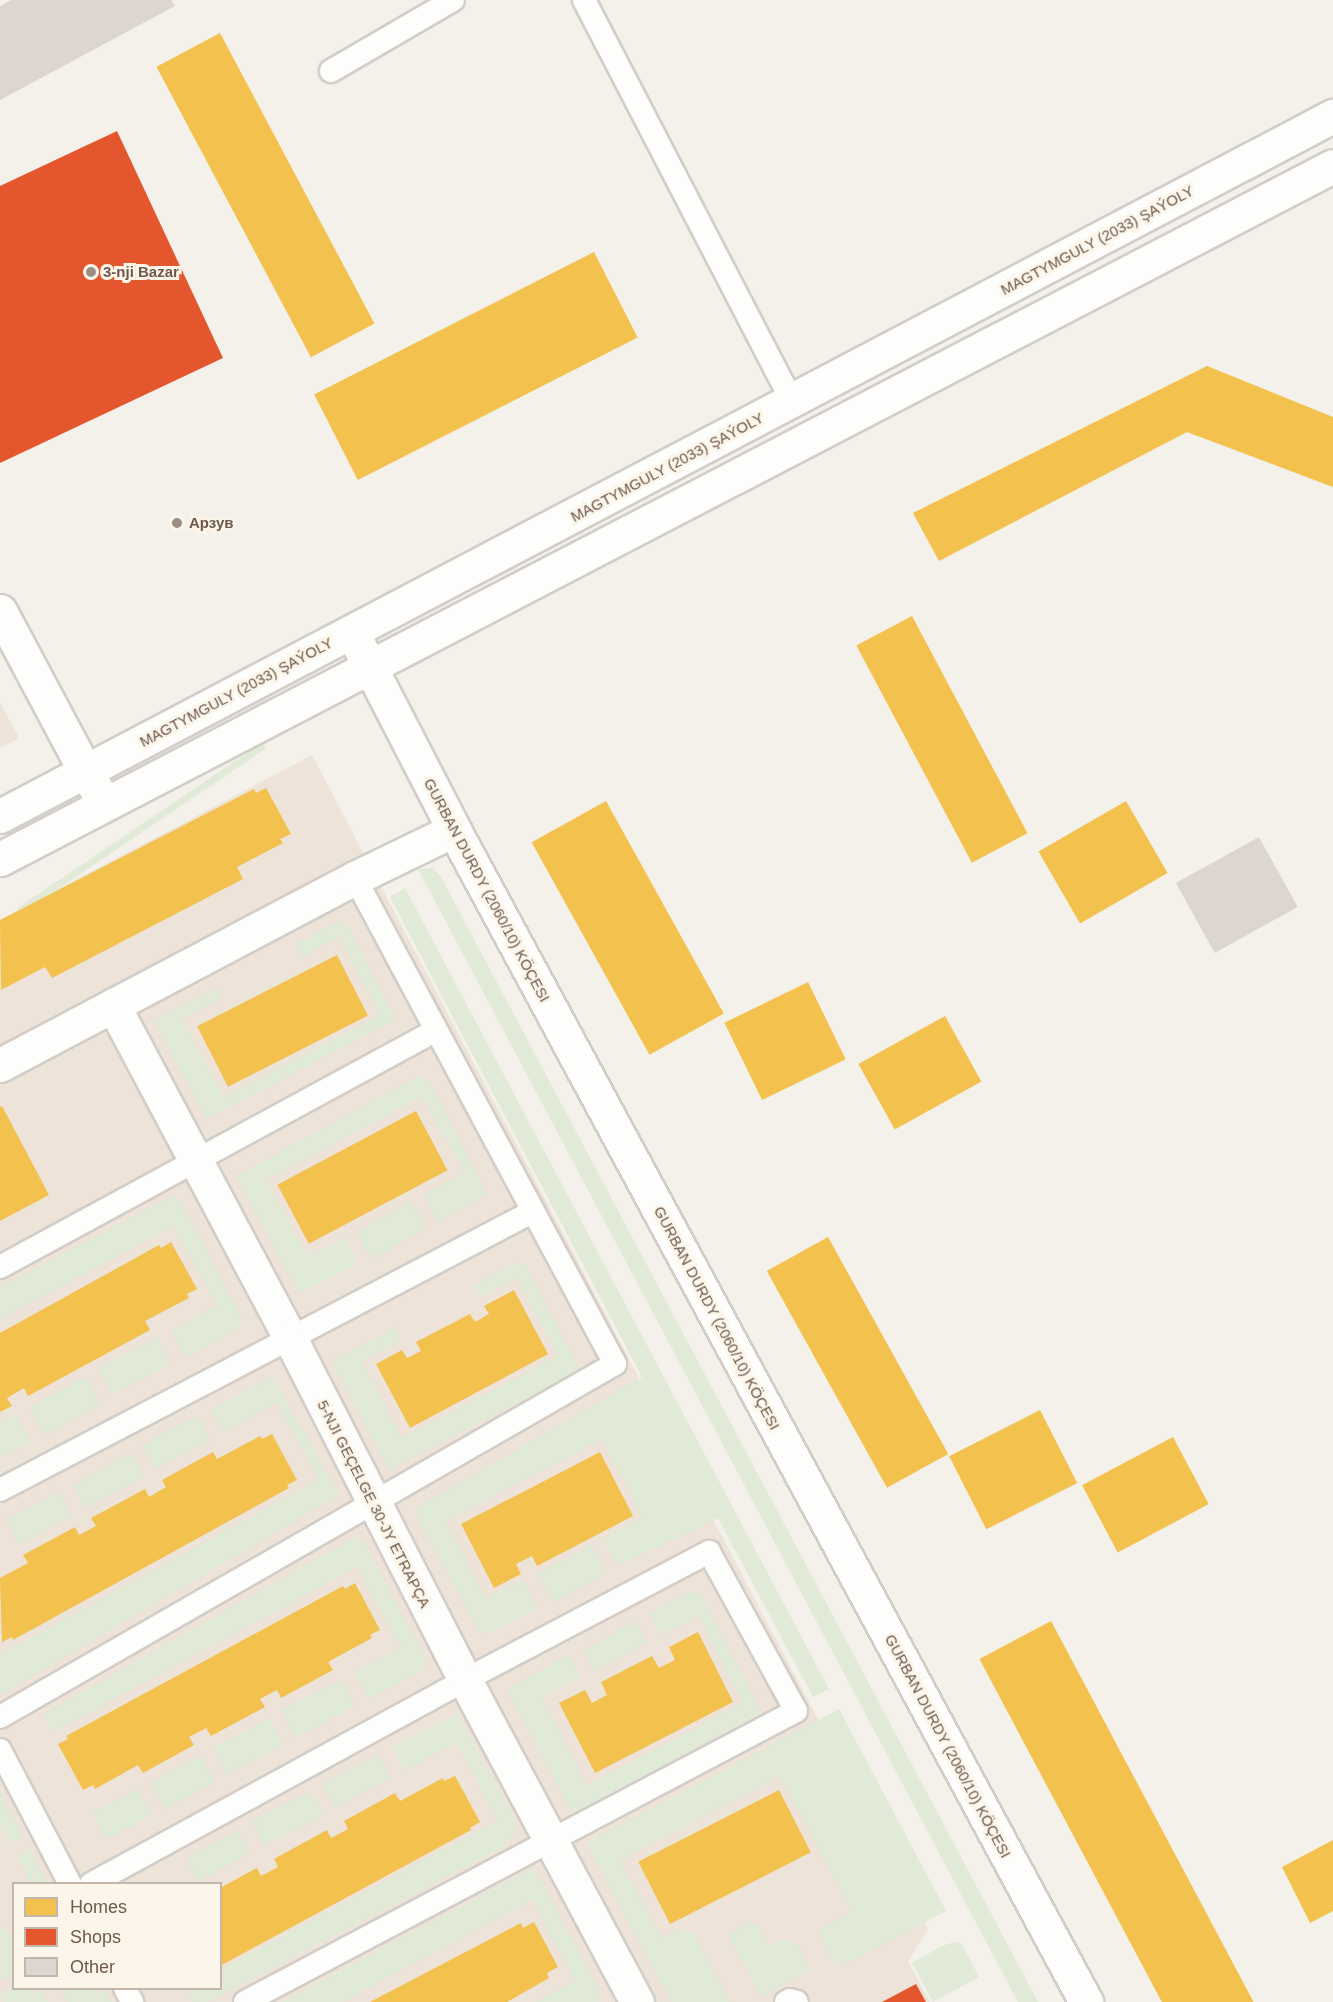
<!DOCTYPE html>
<html>
<head>
<meta charset="utf-8">
<style>
  body { margin:0 }
  #map { position:relative; width:1333px; height:2002px; overflow:hidden; background:#f4f0ea; font-family:Helvetica,sans-serif }
  div>[style] { position:absolute }
  .residential>* { inset:0; background:#ede3d8 }
  .green>* { inset:0; background:#e1ead6; transform-origin:0 0 }
  .homes>* { inset:0; background:#f2c14e; transform-origin:0 0 }
  .shops>* { inset:0; background:#e4572e }
  .building>* { inset:0; background:#ddd6d0; transform-origin:0 0 }
  .roads { filter:drop-shadow(2px 0 #d3cdc8) drop-shadow(-2px 0 #d3cdc8) drop-shadow(0 2px #d3cdc8) drop-shadow(0 -2px #d3cdc8) }
  .service>* { height:22px; margin:-11px; padding:0 11px; transform-origin:11px; border-radius:11px; background:#fdfdfc }
  .minor>* { height:33px; margin:-16.5px; padding:0 16.5px; transform-origin:16.5px; border-radius:16.5px; background:#fdfdfc }
  .secondary>* { height:33px; margin:-16.5px; padding:0 16.5px; transform-origin:16.5px; border-radius:16.5px; background:#fdfdfc }
  .dots>* { width:16px; height:16px; translate:-50% -50%; box-sizing:border-box; border:3px solid #fcf6ea; border-radius:50% }
  span { translate:-50% -50%; white-space:nowrap; text-align:center; line-height:1.15; -webkit-text-stroke:6px #fcf6ea; paint-order:stroke }
  .street-label { font-size:15px; color:#6e594d }
  .poi-label { font-size:15px; color:#6e594d; font-weight:700 }
  .left { translate:0 -50%; text-align:left }
  .legend { position:absolute; left:12px; top:1882px; width:210px; height:108px; box-sizing:border-box; background:#fcf6ea; border:2px solid #c3b7ab; margin:0; padding:8px 10px; list-style:none; font-size:18px; color:#6e594d }
  .legend li { display:flex; align-items:center; gap:12px; height:30px }
  .legend b { width:30px; border:2px solid #c3b7ab }
</style>
</head>
<body>
<div id="map">
  <div class="residential">
    <i style="clip-path:polygon(0 702px,19px 738px,0 748px)"></i>
    <i style="clip-path:polygon(evenodd,312px 755px,928px 1929px,908px 1962px,930px 2002px,0 2002px,0 920px,312px 755px,14px 1884px,220px 1884px,220px 1988px,14px 1988px,14px 1884px)"></i>
  </div>
  <div class="green">
    <i style="left:262px;top:743px;width:7px;height:296px;rotate:56deg"></i>
    <i style="clip-path:polygon(433px 868px,441px 877px,1038px 2002px,1018px 2002px,418px 869px)"></i>
    <i style="clip-path:polygon(405px 888px,829px 1689px,813px 1697px,718px 1518px,618px 1566px,603px 1538px,643px 1517px,602px 1439px,445px 1521px,486px 1598px,523px 1580px,538px 1608px,486px 1634px,478px 1631px,417px 1516px,417px 1508px,642px 1377px,390px 897px)"></i>
    <i style="clip-path:polygon(339px 922px,347px 925px,395px 1016px,394px 1021px,206px 1119px,154px 1021px,216px 987px,222px 998px,182px 1020px,224px 1097px,380px 1015px,339px 937px,302px 957px,296px 944px)"></i>
    <i style="clip-path:polygon(419px 1076px,428px 1079px,488px 1194px,438px 1222px,424px 1195px,464px 1173px,422px 1096px,266px 1180px,308px 1257px,344px 1237px,359px 1264px,299px 1294px,236px 1176px)"></i>
    <i style="clip-path:polygon(172px 1196px,179px 1199px,243px 1319px,240px 1328px,185px 1358px,171px 1331px,217px 1306px,173px 1226px,0 1319px,0 1287px)"></i>
    <i style="left:412px;top:1201px;width:31px;height:64px;rotate:61deg"></i>
    <i style="clip-path:polygon(517px 1262px,526px 1265px,578px 1365px,577px 1372px,389px 1470px,332px 1362px,394px 1327px,400px 1340px,361px 1361px,402px 1438px,558px 1356px,517px 1278px,480px 1297px,474px 1285px)"></i>
    <i style="left:157px;top:1338px;width:30px;height:66px;rotate:63deg"></i>
    <i style="left:85px;top:1377px;width:31px;height:63px;rotate:61deg"></i>
    <i style="clip-path:polygon(270px 1378px,275px 1381px,337px 1490px,337px 1496px,0 1695px,0 1655px,318px 1480px,277px 1403px,224px 1432px,211px 1409px)"></i>
    <i style="clip-path:polygon(16px 1414px,31px 1441px,0 1457px,0 1423px)"></i>
    <i style="left:197px;top:1416px;width:27px;height:62px;rotate:62deg"></i>
    <i style="left:131px;top:1453px;width:26px;height:66px;rotate:61deg"></i>
    <i style="left:59px;top:1492px;width:27px;height:60px;rotate:62deg"></i>
    <i style="clip-path:polygon(356px 1537px,363px 1541px,427px 1660px,424px 1670px,369px 1699px,355px 1672px,401px 1648px,357px 1567px,52px 1732px,43px 1714px)"></i>
    <i style="left:591px;top:1544px;width:32px;height:61px;rotate:60deg"></i>
    <i style="clip-path:polygon(692px 1591px,701px 1594px,764px 1718px,574px 1817px,507px 1689px,569px 1655px,581px 1677px,541px 1697px,587px 1785px,743px 1703px,698px 1616px,661px 1635px,649px 1613px)"></i>
    <i style="left:635px;top:1621px;width:24px;height:60px;rotate:60deg"></i>
    <i style="left:341px;top:1680px;width:30px;height:66px;rotate:63deg"></i>
    <i style="clip-path:polygon(839px 1709px,946px 1911px,852px 1961px,839px 1964px,832px 1960px,818px 1931px,852px 1911px,780px 1776px,620px 1860px,662px 1938px,679px 1929px,688px 1929px,694px 1934px,730px 2002px,671px 2002px,586px 1843px)"></i>
    <i style="clip-path:polygon(457px 1714px,516px 1820px,514px 1833px,503px 1847px,208px 2002px,193px 2002px,186px 1989px,220px 1988px,221px 1969px,498px 1820px,456px 1743px,403px 1771px,391px 1747px)"></i>
    <i style="left:270px;top:1718px;width:30px;height:64px;rotate:63deg"></i>
    <i style="left:200px;top:1755px;width:31px;height:57px;rotate:61deg"></i>
    <i style="left:378px;top:1755px;width:26px;height:63px;rotate:62deg"></i>
    <i style="left:138px;top:1789px;width:30px;height:51px;rotate:63deg"></i>
    <i style="left:311px;top:1791px;width:27px;height:67px;rotate:63deg"></i>
    <i style="clip-path:polygon(0 1793px,23px 1837px,10px 1843px,0 1823px)"></i>
    <i style="left:238px;top:1830px;width:26px;height:60px;rotate:61deg"></i>
    <i style="clip-path:polygon(30px 1849px,48px 1883px,26px 1883px,27px 1874px,17px 1856px)"></i>
    <i style="clip-path:polygon(531px 1869px,537px 1873px,601px 1993px,599px 2002px,535px 2002px,575px 1980px,532px 1900px,342px 2002px,282px 2002px)"></i>
    <i style="clip-path:polygon(748px 1922px,754px 1922px,759px 1927px,770px 1947px,786px 1939px,798px 1945px,809px 1965px,809px 1970px,766px 1995px,759px 1994px,728px 1935px)"></i>
    <i style="clip-path:polygon(0 1925px,9px 1932px,14px 1939px,13px 1973px,0 1980px)"></i>
    <i style="clip-path:polygon(954px 1942px,961px 1943px,979px 1977px,933px 2002px,912px 1963px,942px 1946px)"></i>
    <i style="clip-path:polygon(13px 1987px,40px 1989px,47px 2002px,4px 2002px,0 1994px)"></i>
    <i style="clip-path:polygon(59px 1989px,104px 1989px,112px 2002px,68px 2002px)"></i>
  </div>
  <div class="homes">
    <i style="left:220px;top:33px;width:329px;height:72px;rotate:62deg"></i>
    <i style="left:594px;top:252px;width:96px;height:314px;rotate:63deg"></i>
    <i style="clip-path:polygon(1207px 366px,1333px 417px,1333px 487px,1187px 432px,939px 561px,913px 513px)"></i>
    <i style="left:912px;top:616px;width:246px;height:63px;rotate:62deg"></i>
    <i style="clip-path:polygon(266px 788px,291px 834px,280px 839px,283px 843px,237px 867px,243px 879px,52px 978px,45px 967px,1px 990px,0 920px,254px 789px,256px 793px)"></i>
    <i style="left:606px;top:801px;width:243px;height:85px;rotate:61deg"></i>
    <i style="left:1126px;top:801px;width:83px;height:101px;rotate:60deg"></i>
    <i style="left:337px;top:955px;width:68px;height:157px;rotate:63deg"></i>
    <i style="left:808px;top:982px;width:86px;height:93px;rotate:64deg"></i>
    <i style="left:945px;top:1016px;width:75px;height:99px;rotate:61deg"></i>
    <i style="clip-path:polygon(2px 1106px,49px 1195px,0 1221px,0 1107px)"></i>
    <i style="left:416px;top:1111px;width:67px;height:157px;rotate:62deg"></i>
    <i style="left:828px;top:1237px;width:248px;height:70px;rotate:61deg"></i>
    <i style="clip-path:polygon(171px 1242px,197px 1289px,187px 1294px,189px 1298px,145px 1321px,150px 1330px,28px 1396px,24px 1388px,7px 1398px,12px 1406px,0 1412px,0 1333px,159px 1245px,161px 1248px)"></i>
    <i style="clip-path:polygon(514px 1290px,548px 1354px,410px 1428px,376px 1364px,402px 1350px,407px 1358px,421px 1351px,416px 1342px,470px 1314px,475px 1322px,489px 1314px,484px 1306px)"></i>
    <i style="left:1040px;top:1410px;width:82px;height:102px;rotate:63deg"></i>
    <i style="clip-path:polygon(272px 1434px,297px 1480px,287px 1485px,289px 1488px,13px 1640px,12px 1637px,2px 1642px,0 1578px,28px 1563px,23px 1555px,75px 1527px,79px 1535px,96px 1526px,91px 1518px,145px 1489px,149px 1497px,166px 1487px,162px 1480px,213px 1452px,217px 1459px,260px 1436px,262px 1439px)"></i>
    <i style="left:1173px;top:1437px;width:76px;height:103px;rotate:62deg"></i>
    <i style="clip-path:polygon(600px 1452px,633px 1516px,537px 1566px,532px 1556px,516px 1564px,521px 1574px,494px 1588px,461px 1524px)"></i>
    <i style="clip-path:polygon(355px 1583px,380px 1630px,370px 1635px,372px 1638px,328px 1662px,333px 1670px,281px 1698px,277px 1690px,260px 1699px,265px 1707px,211px 1736px,206px 1728px,189px 1737px,194px 1745px,143px 1773px,138px 1765px,95px 1789px,93px 1785px,83px 1790px,58px 1744px,68px 1739px,66px 1736px,343px 1586px,345px 1589px)"></i>
    <i style="left:1051px;top:1621px;width:431px;height:81px;rotate:62deg"></i>
    <i style="clip-path:polygon(698px 1632px,733px 1702px,595px 1773px,559px 1703px,585px 1690px,592px 1703px,607px 1695px,601px 1682px,652px 1656px,659px 1668px,675px 1660px,669px 1647px)"></i>
    <i style="clip-path:polygon(455px 1776px,480px 1822px,470px 1828px,471px 1830px,220px 1966px,220px 1888px,257px 1868px,261px 1876px,278px 1867px,274px 1859px,327px 1830px,331px 1838px,348px 1829px,344px 1821px,395px 1793px,400px 1801px,443px 1778px,444px 1781px)"></i>
    <i style="left:779px;top:1790px;width:70px;height:158px;rotate:63deg"></i>
    <i style="clip-path:polygon(1333px 1840px,1333px 1911px,1310px 1923px,1282px 1867px)"></i>
    <i style="clip-path:polygon(534px 1922px,558px 1967px,547px 1973px,549px 1978px,507px 2002px,370px 2002px,521px 1923px,523px 1928px)"></i>
  </div>
  <div class="shops">
    <i style="clip-path:polygon(117px 131px,223px 358px,0 463px,0 186px)"></i>
    <i style="clip-path:polygon(916px 1984px,926px 2002px,882px 2002px)"></i>
  </div>
  <div class="building">
    <i style="clip-path:polygon(11px 0,171px 0,175px 6px,0 100px,0 6px)"></i>
    <i style="left:1259px;top:837px;width:80px;height:95px;rotate:61deg"></i>
  </div>
  <div class="roads">
    <div class="service">
      <i style="left:584px;top:0;width:452px;rotate:62.6deg"></i>
      <i style="left:331px;top:71px;width:141px;rotate:-30.2deg"></i>
      <i style="left:0;top:1267px;width:495px;rotate:-28.5deg"></i>
      <i style="left:0;top:1490px;width:600px;rotate:-27.59deg"></i>
      <i style="left:0;top:1717px;width:709px;rotate:-29.86deg"></i>
      <i style="left:615px;top:1364px;width:551px;rotate:-118.15deg"></i>
      <i style="left:0;top:1750px;width:151px;rotate:62.4deg"></i>
      <i style="left:91px;top:1884px;width:426px;rotate:-28.6deg"></i>
      <i style="left:465px;top:1680px;width:276px;rotate:-27.7deg"></i>
      <i style="left:709px;top:1552px;width:181px;rotate:61.3deg"></i>
      <i style="left:796px;top:1711px;width:623px;rotate:152.16deg"></i>
      <i style="left:125px;top:1988px;width:16px;rotate:63deg"></i>
      <i style="left:786px;top:2002px;width:4px;rotate:-27deg"></i>
      <i style="left:790px;top:2000px;width:7px;rotate:16deg"></i>
    </div>
    <div class="minor">
      <i style="left:0;top:611px;width:181px;rotate:62deg"></i>
      <i style="left:85px;top:771px;width:38px;rotate:58deg"></i>
      <i style="left:352px;top:632px;width:223px;rotate:62.7deg"></i>
      <i style="left:454px;top:830px;width:1332px;rotate:61.66deg"></i>
      <i style="left:113px;top:1005px;width:377px;rotate:62deg"></i>
      <i style="left:290px;top:1338px;width:384px;rotate:62.9deg"></i>
      <i style="left:465px;top:1680px;width:365px;rotate:61.9deg"></i>
      <i style="left:0;top:1065px;width:401px;rotate:-27.8deg"></i>
      <i style="left:355px;top:878px;width:110px;rotate:-25.9deg"></i>
    </div>
    <div class="secondary">
      <i style="left:0;top:816px;width:1506px;rotate:-27.71deg"></i>
      <i style="left:0;top:859px;width:1502px;rotate:-27.47deg"></i>
    </div>
  </div>
  <div class="dots">
    <i style="left:91px;top:272px;background:#9d8e84"></i>
    <i style="left:177px;top:523px;background:#9d8e84"></i>
  </div>
  <div class="street-label">
    <span style="left:1097px;top:240px;rotate:-28deg">MAGTYMGULY (2033) ŞAÝOLY</span>
    <span style="left:667px;top:467px;rotate:-28deg">MAGTYMGULY (2033) ŞAÝOLY</span>
    <span style="left:236px;top:692px;rotate:-28deg">MAGTYMGULY (2033) ŞAÝOLY</span>
    <span style="left:487px;top:890px;rotate:62deg">GURBAN DURDY (2060/10) KÖÇESI</span>
    <span style="left:717px;top:1318px;rotate:62deg">GURBAN DURDY (2060/10) KÖÇESI</span>
    <span style="left:374px;top:1504px;rotate:63deg">5-NJI GEÇELGE 30-JY ETRAPÇA</span>
    <span style="left:948px;top:1746px;rotate:62deg">GURBAN DURDY (2060/10) KÖÇESI</span>
  </div>
  <div class="poi-label">
    <span class="left" style="left:103px;top:272px">3-nji Bazar</span>
    <span class="left" style="left:189px;top:523px">Арзув</span>
  </div>
  <ul class="legend">
  <li><b style="height:16px;background:#f2c14e"></b>Homes</li>
  <li><b style="height:16px;background:#e4572e"></b>Shops</li>
  <li><b style="height:16px;background:#ddd6d0"></b>Other</li>
  </ul>
</div>
</body>
</html>
